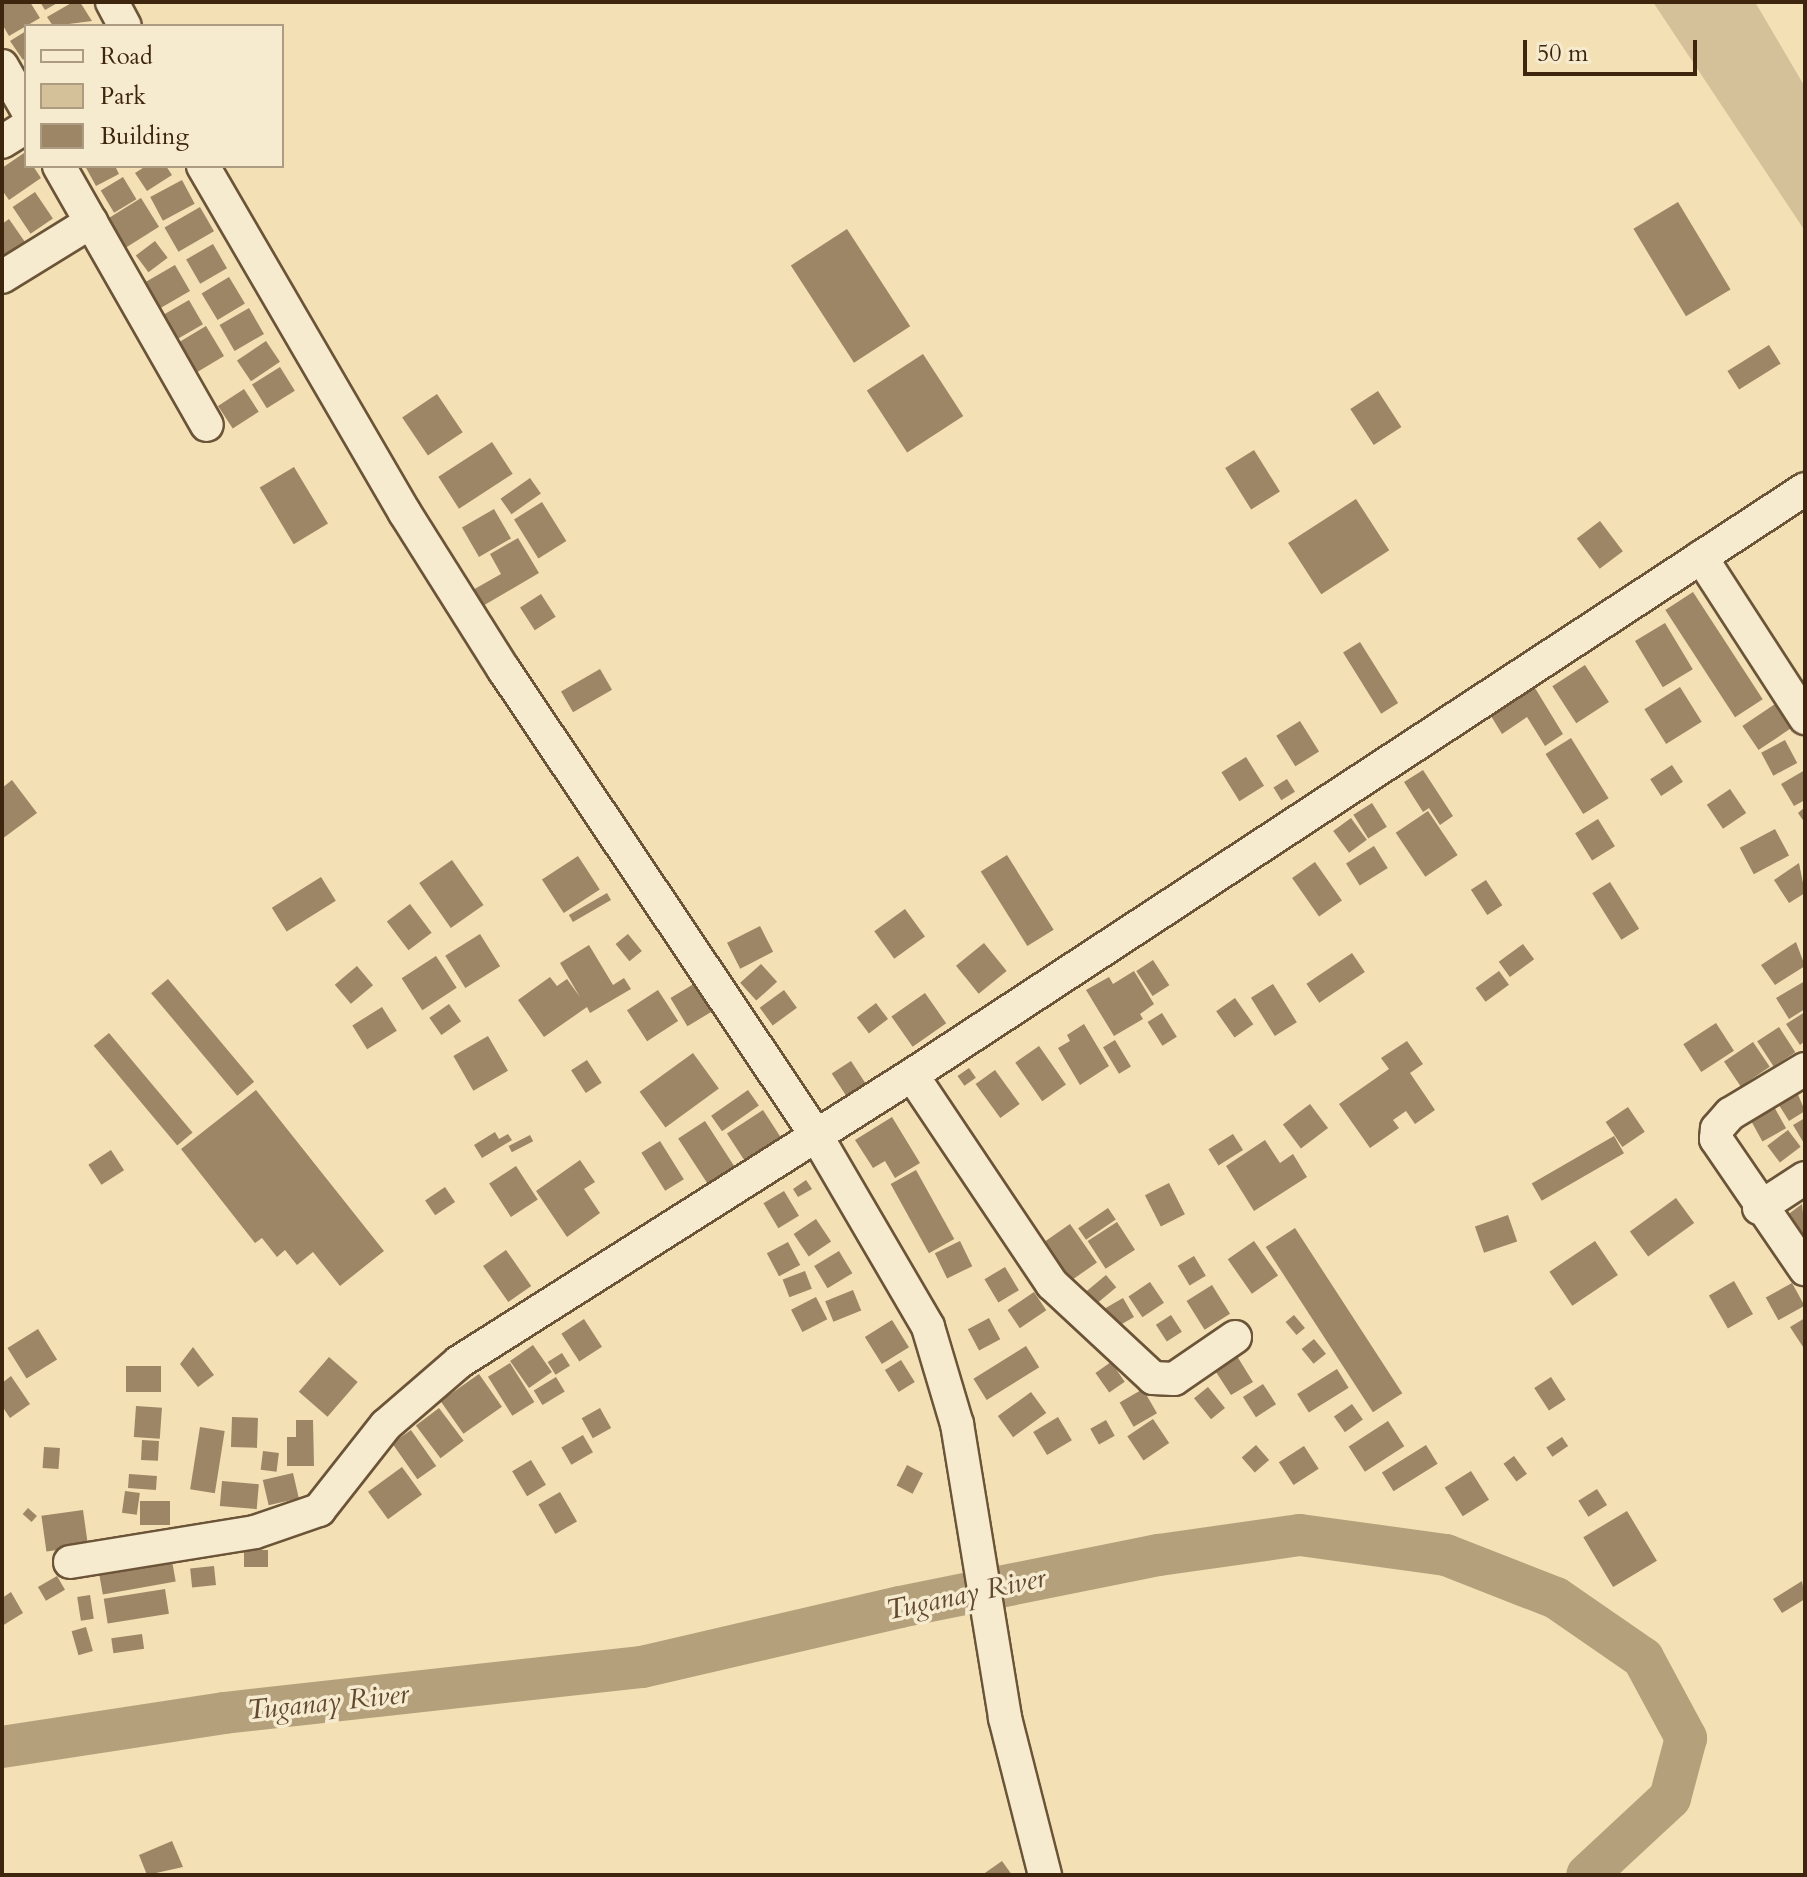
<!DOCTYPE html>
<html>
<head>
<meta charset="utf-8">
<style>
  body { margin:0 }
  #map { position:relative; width:1807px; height:1877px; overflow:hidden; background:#f3e0b5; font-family:Cardo,serif }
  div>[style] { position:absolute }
  .green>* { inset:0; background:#d4c099 }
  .river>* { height:42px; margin:-21px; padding:0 21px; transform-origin:21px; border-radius:21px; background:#b5a07c }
  .building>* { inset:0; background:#9c8665; transform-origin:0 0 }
  .roads { filter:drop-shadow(2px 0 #6b5438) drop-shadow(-2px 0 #6b5438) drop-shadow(0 2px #6b5438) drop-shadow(0 -2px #6b5438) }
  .minor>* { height:32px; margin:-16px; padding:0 16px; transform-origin:16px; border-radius:16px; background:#f7ebcf }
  span { translate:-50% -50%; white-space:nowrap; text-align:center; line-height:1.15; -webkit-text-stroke:7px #f7ebcf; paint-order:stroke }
  .water-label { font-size:28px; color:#624a2f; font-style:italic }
  .frame { position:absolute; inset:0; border:4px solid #3e250e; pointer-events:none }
  .legend { position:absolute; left:24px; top:24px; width:260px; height:144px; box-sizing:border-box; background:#f7ebcf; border:2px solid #ad9c82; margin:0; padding:10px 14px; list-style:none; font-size:24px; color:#3e250e }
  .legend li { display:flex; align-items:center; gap:16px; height:40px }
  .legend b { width:40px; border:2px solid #ad9c82 }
  .scale { position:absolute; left:1523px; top:40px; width:174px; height:36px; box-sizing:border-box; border:4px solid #3e250e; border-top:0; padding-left:10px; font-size:24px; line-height:28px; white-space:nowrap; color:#3e250e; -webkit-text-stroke:6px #f7ebcf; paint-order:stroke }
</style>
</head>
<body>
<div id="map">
  <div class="green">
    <i style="clip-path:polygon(1653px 2px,1755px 2px,1805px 87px,1805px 231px)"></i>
  </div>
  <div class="river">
    <i style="left:2px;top:1747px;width:225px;rotate:-8.7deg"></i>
    <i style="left:224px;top:1713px;width:421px;rotate:-6.3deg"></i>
    <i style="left:642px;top:1667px;width:265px;rotate:-13.1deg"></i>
    <i style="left:900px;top:1607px;width:264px;rotate:-11.4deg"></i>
    <i style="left:1159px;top:1555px;width:142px;rotate:-8.1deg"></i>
    <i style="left:1300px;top:1535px;width:147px;rotate:7.8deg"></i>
    <i style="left:1446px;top:1555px;width:118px;rotate:21.4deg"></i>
    <i style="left:1556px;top:1598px;width:106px;rotate:34.6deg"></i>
    <i style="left:1643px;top:1658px;width:91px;rotate:61.7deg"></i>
    <i style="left:1686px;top:1738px;width:62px;rotate:104.9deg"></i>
    <i style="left:1670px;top:1798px;width:113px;rotate:137.1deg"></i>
  </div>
  <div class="building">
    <i style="clip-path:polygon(2px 2px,30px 2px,40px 18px,9px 36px,2px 24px)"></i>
    <i style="clip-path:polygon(40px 2px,59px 2px,45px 10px)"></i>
    <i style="clip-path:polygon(73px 2px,80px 2px,92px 21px,53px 26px,47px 17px)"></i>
    <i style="clip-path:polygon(26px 31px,26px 57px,23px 60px,10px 41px)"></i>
    <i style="clip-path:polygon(24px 153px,26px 166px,33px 166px,41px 178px,9px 200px,2px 190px,2px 168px)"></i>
    <i style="clip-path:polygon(85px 166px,115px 166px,119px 174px,96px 186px)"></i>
    <i style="clip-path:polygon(146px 166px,166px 166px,172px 175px,147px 191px,135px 173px)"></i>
    <i style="left:123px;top:177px;width:26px;height:26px;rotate:59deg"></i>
    <i style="left:182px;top:180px;width:27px;height:36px;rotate:62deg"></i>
    <i style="left:35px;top:192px;width:32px;height:27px;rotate:56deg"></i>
    <i style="left:141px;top:198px;width:34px;height:44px;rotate:58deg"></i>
    <i style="left:1678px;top:202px;width:102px;height:52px;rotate:59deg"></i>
    <i style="left:200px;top:207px;width:28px;height:41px;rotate:60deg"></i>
    <i style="clip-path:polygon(9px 219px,25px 242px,4px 256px,2px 224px)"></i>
    <i style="left:847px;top:229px;width:116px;height:67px;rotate:57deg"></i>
    <i style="left:155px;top:241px;width:21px;height:24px;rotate:53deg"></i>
    <i style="left:213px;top:244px;width:28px;height:31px;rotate:60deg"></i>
    <i style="left:175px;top:265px;width:30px;height:39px;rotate:60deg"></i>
    <i style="left:229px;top:277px;width:31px;height:32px;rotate:59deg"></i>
    <i style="left:189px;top:300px;width:28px;height:38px;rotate:60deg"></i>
    <i style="left:249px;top:308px;width:30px;height:34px;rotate:60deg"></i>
    <i style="left:206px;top:326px;width:35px;height:38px;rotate:59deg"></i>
    <i style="left:266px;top:341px;width:25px;height:35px;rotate:56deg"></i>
    <i style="left:1769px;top:345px;width:22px;height:49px;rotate:58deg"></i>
    <i style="left:923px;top:354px;width:74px;height:67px;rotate:57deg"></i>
    <i style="left:280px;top:367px;width:28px;height:33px;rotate:58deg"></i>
    <i style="left:244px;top:389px;width:27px;height:31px;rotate:57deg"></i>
    <i style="left:1378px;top:391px;width:43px;height:33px;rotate:57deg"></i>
    <i style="left:437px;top:394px;width:46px;height:42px;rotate:56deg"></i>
    <i style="left:492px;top:442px;width:38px;height:64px;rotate:57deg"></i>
    <i style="left:1254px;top:450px;width:49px;height:34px;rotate:58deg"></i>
    <i style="left:294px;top:467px;width:66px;height:40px;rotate:59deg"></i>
    <i style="left:530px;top:478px;width:19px;height:36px;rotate:55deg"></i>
    <i style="left:1356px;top:499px;width:61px;height:81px;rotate:57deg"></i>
    <i style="left:542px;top:502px;width:46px;height:33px;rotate:58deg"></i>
    <i style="left:494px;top:509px;width:34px;height:37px;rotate:60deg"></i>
    <i style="left:1600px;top:521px;width:38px;height:29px;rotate:53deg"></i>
    <i style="clip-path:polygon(518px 538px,539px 573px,481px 607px,471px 591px,501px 574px,490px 554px)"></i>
    <i style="left:1693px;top:592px;width:128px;height:33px;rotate:57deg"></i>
    <i style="left:541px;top:594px;width:27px;height:25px;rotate:57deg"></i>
    <i style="left:1665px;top:623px;width:54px;height:35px;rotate:59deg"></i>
    <i style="left:1360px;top:642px;width:72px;height:20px;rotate:58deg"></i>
    <i style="left:1585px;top:665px;width:44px;height:39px;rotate:57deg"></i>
    <i style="left:600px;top:669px;width:24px;height:45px;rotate:60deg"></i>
    <i style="left:1680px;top:687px;width:41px;height:42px;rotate:58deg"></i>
    <i style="clip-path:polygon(1535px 688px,1563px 734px,1545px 746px,1527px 717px,1502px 734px,1491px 716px)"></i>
    <i style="left:1778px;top:702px;width:29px;height:43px;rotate:56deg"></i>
    <i style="left:1300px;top:721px;width:36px;height:28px;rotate:58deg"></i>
    <i style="left:1571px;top:738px;width:71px;height:30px;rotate:58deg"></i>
    <i style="left:1785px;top:740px;width:26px;height:27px;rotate:62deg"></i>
    <i style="left:1246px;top:757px;width:34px;height:29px;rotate:58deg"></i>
    <i style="left:1672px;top:765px;width:20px;height:26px;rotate:57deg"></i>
    <i style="clip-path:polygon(1423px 770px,1453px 816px,1440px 825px,1429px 808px,1423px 812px,1404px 782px)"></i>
    <i style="clip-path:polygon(1805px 770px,1805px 800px,1794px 806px,1781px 784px)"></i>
    <i style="left:1287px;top:779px;width:15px;height:16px;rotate:58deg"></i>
    <i style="clip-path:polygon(12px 780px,37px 813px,2px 839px,2px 788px)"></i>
    <i style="left:1730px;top:789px;width:29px;height:28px;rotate:56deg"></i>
    <i style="left:1372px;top:803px;width:28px;height:22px;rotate:58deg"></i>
    <i style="clip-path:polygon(1805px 807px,1805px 823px,1798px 813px)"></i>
    <i style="left:1428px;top:811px;width:53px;height:39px;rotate:56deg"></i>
    <i style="left:1351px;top:818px;width:27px;height:22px;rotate:54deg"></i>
    <i style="left:1598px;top:819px;width:32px;height:27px;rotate:58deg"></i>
    <i style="left:1775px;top:829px;width:30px;height:40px;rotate:62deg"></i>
    <i style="left:1374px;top:846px;width:26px;height:33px;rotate:58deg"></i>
    <i style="left:1007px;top:855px;width:88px;height:31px;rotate:58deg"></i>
    <i style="left:578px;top:856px;width:40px;height:43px;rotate:57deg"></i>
    <i style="left:452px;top:860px;width:55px;height:40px;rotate:55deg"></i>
    <i style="left:1315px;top:862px;width:47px;height:28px;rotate:55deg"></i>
    <i style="clip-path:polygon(1799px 863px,1805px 893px,1789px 903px,1774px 880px)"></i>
    <i style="left:321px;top:877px;width:28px;height:58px;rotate:58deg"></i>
    <i style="left:1486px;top:880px;width:30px;height:18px;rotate:57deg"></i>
    <i style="left:1610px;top:882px;width:55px;height:21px;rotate:58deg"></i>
    <i style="left:607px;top:893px;width:8px;height:44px;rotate:60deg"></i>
    <i style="left:410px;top:904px;width:36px;height:29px;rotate:53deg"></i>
    <i style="left:905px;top:909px;width:34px;height:38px;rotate:54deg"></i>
    <i style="left:760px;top:926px;width:29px;height:37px;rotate:63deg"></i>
    <i style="left:480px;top:934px;width:38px;height:41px;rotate:58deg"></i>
    <i style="left:628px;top:934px;width:22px;height:16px;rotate:51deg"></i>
    <i style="clip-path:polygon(1796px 942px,1805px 966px,1775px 985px,1761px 965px)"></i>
    <i style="left:984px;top:943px;width:36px;height:36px;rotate:51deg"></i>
    <i style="left:1523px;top:944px;width:19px;height:30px;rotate:54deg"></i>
    <i style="clip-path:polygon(589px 945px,613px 985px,624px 978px,631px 989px,590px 1013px,587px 1007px,544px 1037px,518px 1000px,550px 977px,557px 986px,567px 979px,580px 997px,560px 963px)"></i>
    <i style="left:1352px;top:953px;width:23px;height:55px;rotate:56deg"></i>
    <i style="left:436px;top:956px;width:38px;height:41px;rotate:57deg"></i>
    <i style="left:1153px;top:960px;width:30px;height:20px;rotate:57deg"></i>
    <i style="left:761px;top:964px;width:24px;height:28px;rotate:48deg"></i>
    <i style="left:357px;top:966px;width:25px;height:29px;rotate:50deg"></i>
    <i style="clip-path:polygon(1134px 971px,1154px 1004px,1140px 1014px,1143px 1019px,1114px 1036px,1086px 990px,1109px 977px,1113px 984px)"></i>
    <i style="left:1499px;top:971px;width:17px;height:29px;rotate:54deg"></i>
    <i style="left:168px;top:979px;width:134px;height:22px;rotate:50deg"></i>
    <i style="clip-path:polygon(1805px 981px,1805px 1009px,1789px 1019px,1776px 998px)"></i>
    <i style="left:697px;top:982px;width:33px;height:31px;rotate:59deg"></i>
    <i style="left:1273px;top:984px;width:45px;height:26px;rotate:58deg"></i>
    <i style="left:658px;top:990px;width:37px;height:37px;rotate:57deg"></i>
    <i style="left:784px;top:990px;width:22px;height:30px;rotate:54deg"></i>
    <i style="left:925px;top:993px;width:37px;height:41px;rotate:55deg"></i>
    <i style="left:1235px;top:998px;width:32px;height:23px;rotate:55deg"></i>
    <i style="left:876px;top:1003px;width:20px;height:24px;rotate:53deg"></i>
    <i style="left:449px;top:1004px;width:21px;height:24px;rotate:55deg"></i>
    <i style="left:382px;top:1007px;width:28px;height:35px;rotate:58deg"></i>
    <i style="clip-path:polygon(1805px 1012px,1805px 1041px,1800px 1045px,1786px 1024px)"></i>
    <i style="left:1162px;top:1013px;width:28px;height:17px;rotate:58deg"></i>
    <i style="left:1716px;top:1023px;width:33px;height:39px;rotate:57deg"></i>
    <i style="clip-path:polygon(1084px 1024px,1109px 1066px,1080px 1085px,1058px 1048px,1070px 1041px,1067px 1035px)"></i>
    <i style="left:1779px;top:1027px;width:30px;height:26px;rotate:57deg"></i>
    <i style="left:109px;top:1033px;width:130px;height:20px;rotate:50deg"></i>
    <i style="left:488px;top:1036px;width:40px;height:40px;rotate:60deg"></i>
    <i style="left:1115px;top:1040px;width:31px;height:14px;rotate:59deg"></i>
    <i style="clip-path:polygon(1407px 1041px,1423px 1064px,1410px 1073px,1435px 1110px,1415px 1124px,1406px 1111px,1393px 1120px,1399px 1128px,1370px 1148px,1339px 1104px,1389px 1069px,1381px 1058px)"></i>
    <i style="left:1753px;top:1042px;width:30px;height:35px;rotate:56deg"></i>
    <i style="left:1039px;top:1046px;width:47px;height:29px;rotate:55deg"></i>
    <i style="left:693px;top:1053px;width:44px;height:66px;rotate:54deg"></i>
    <i style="left:587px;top:1060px;width:27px;height:19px;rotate:57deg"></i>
    <i style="left:851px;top:1061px;width:31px;height:23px;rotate:57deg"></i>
    <i style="left:969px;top:1068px;width:12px;height:14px;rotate:55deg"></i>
    <i style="left:995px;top:1070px;width:42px;height:24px;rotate:54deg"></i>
    <i style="clip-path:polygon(256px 1090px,384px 1251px,340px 1286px,313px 1252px,297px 1265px,285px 1250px,277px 1257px,262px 1238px,255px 1243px,181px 1149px)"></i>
    <i style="left:748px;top:1090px;width:19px;height:45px;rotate:55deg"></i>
    <i style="clip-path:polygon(1796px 1090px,1805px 1111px,1789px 1121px,1777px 1102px)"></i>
    <i style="left:1772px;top:1103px;width:29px;height:27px;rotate:61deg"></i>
    <i style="left:1310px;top:1104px;width:30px;height:34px;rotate:53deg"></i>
    <i style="left:1628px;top:1107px;width:30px;height:27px;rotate:56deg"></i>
    <i style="left:763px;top:1110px;width:37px;height:43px;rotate:57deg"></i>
    <i style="clip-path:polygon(892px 1117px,920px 1163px,895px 1178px,885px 1161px,873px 1168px,855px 1140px)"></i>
    <i style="clip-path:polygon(1805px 1118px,1805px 1145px,1793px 1125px)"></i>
    <i style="left:705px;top:1121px;width:55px;height:32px;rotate:57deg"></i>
    <i style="left:1788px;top:1130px;width:21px;height:26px;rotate:53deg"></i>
    <i style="clip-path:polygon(495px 1132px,499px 1139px,508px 1134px,512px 1140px,482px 1158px,474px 1145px)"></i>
    <i style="left:1233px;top:1134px;width:19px;height:29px;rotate:58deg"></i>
    <i style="left:530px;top:1135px;width:7px;height:24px;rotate:63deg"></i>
    <i style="left:1614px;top:1136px;width:20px;height:95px;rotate:60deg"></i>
    <i style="clip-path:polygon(1265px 1140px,1280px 1163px,1293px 1154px,1307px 1177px,1254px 1211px,1226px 1166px)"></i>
    <i style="left:660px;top:1141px;width:45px;height:22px;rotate:58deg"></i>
    <i style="left:111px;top:1150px;width:24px;height:27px;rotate:57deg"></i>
    <i style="clip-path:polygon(580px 1160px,595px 1182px,584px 1189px,600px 1213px,567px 1237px,536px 1191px)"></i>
    <i style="left:516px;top:1166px;width:40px;height:32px;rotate:57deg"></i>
    <i style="left:916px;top:1170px;width:79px;height:29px;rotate:61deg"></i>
    <i style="clip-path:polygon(806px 1180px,812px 1189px,798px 1197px,793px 1189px)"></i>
    <i style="left:1169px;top:1183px;width:35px;height:27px;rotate:63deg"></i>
    <i style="left:445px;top:1187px;width:18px;height:24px;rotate:56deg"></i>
    <i style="left:784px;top:1191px;width:29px;height:24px;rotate:59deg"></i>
    <i style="left:1676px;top:1198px;width:31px;height:57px;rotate:54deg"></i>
    <i style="clip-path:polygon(1802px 1204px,1805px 1233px,1797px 1239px,1782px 1219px)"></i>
    <i style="left:1108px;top:1208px;width:14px;height:36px;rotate:56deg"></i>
    <i style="left:1508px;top:1215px;width:28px;height:35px;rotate:71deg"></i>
    <i style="left:816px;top:1219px;width:27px;height:27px;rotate:56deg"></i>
    <i style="left:1117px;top:1222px;width:33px;height:35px;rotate:57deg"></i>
    <i style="left:1070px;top:1224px;width:47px;height:38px;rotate:55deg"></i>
    <i style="left:1295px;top:1228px;width:197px;height:35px;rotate:57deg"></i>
    <i style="left:960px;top:1241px;width:28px;height:28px;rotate:64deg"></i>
    <i style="left:1254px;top:1241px;width:42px;height:32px;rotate:55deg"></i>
    <i style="left:1595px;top:1241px;width:41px;height:55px;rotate:56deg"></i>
    <i style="left:788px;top:1242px;width:26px;height:24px;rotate:62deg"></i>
    <i style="left:506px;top:1250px;width:44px;height:28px;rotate:55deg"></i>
    <i style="left:839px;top:1251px;width:26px;height:29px;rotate:59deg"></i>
    <i style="left:1194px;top:1256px;width:23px;height:19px;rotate:59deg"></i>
    <i style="left:1005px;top:1267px;width:27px;height:24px;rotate:59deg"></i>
    <i style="left:805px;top:1271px;width:19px;height:24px;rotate:69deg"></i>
    <i style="left:1106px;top:1275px;width:16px;height:27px;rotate:50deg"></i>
    <i style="left:1734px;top:1281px;width:38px;height:29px;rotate:60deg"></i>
    <i style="left:1150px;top:1282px;width:25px;height:26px;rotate:56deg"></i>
    <i style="left:1792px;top:1283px;width:26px;height:30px;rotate:61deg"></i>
    <i style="left:1212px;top:1285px;width:34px;height:30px;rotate:58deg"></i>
    <i style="left:853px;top:1290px;width:22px;height:30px;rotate:68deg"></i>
    <i style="left:1034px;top:1292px;width:22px;height:32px;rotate:56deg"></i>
    <i style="left:816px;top:1297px;width:25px;height:28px;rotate:63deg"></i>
    <i style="left:1123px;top:1298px;width:22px;height:21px;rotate:60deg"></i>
    <i style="left:1171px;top:1315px;width:20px;height:18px;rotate:57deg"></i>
    <i style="left:1294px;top:1315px;width:17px;height:11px;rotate:50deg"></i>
    <i style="left:989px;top:1318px;width:24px;height:24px;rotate:62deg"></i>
    <i style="clip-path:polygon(1805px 1318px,1805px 1350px,1790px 1327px)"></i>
    <i style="left:584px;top:1319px;width:33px;height:27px;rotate:57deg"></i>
    <i style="left:892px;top:1320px;width:32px;height:32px;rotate:58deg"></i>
    <i style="left:38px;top:1329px;width:36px;height:36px;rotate:58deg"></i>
    <i style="left:1314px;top:1339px;width:19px;height:16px;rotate:51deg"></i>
    <i style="left:533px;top:1345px;width:33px;height:28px;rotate:55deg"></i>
    <i style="left:1026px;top:1346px;width:25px;height:62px;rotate:58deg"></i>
    <i style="clip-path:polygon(193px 1347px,214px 1375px,198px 1387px,180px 1364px)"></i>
    <i style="clip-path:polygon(1232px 1348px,1253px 1382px,1231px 1395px,1216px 1372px,1224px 1367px,1218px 1357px)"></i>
    <i style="left:562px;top:1353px;width:15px;height:17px;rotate:58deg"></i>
    <i style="left:329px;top:1357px;width:38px;height:46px;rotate:41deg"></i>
    <i style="left:901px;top:1360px;width:26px;height:19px;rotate:58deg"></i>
    <i style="left:1111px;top:1362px;width:24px;height:19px;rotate:55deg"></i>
    <i style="left:510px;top:1363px;width:46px;height:26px;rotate:58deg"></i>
    <i style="left:161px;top:1366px;width:26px;height:35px;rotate:90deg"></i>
    <i style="left:1337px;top:1369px;width:22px;height:47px;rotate:58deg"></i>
    <i style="left:479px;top:1374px;width:40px;height:47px;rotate:55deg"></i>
    <i style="clip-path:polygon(11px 1376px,30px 1404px,10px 1418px,2px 1406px,2px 1383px)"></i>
    <i style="left:556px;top:1377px;width:17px;height:26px;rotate:59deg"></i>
    <i style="left:1551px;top:1377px;width:27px;height:20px;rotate:57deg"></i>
    <i style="left:1263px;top:1384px;width:24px;height:24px;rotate:57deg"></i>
    <i style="left:1208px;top:1387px;width:27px;height:18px;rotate:51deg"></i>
    <i style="left:1143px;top:1389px;width:28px;height:27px;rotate:60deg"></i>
    <i style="left:1031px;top:1392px;width:26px;height:41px;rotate:54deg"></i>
    <i style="left:1352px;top:1404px;width:19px;height:22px;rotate:55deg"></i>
    <i style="left:136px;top:1406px;width:26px;height:31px;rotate:4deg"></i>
    <i style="left:439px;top:1408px;width:41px;height:29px;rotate:53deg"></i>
    <i style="left:600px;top:1408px;width:23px;height:21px;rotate:61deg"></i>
    <i style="left:232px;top:1417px;width:26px;height:30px;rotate:2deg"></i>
    <i style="left:1058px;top:1417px;width:27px;height:29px;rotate:59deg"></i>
    <i style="left:1153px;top:1419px;width:29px;height:31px;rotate:56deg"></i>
    <i style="clip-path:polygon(296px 1420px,313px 1420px,314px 1466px,287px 1466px,287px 1437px,296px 1437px)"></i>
    <i style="left:1106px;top:1420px;width:18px;height:18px;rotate:61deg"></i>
    <i style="left:1388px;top:1421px;width:30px;height:47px;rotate:57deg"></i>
    <i style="left:200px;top:1427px;width:25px;height:63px;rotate:9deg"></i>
    <i style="left:411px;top:1430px;width:44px;height:23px;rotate:55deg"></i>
    <i style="left:583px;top:1435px;width:20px;height:25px;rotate:60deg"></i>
    <i style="left:1562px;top:1437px;width:11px;height:19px;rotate:56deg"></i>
    <i style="left:142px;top:1440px;width:17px;height:20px;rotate:3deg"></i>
    <i style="left:1256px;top:1445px;width:20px;height:19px;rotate:49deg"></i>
    <i style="left:1426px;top:1445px;width:22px;height:52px;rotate:58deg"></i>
    <i style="left:1304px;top:1446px;width:27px;height:30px;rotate:57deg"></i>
    <i style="left:44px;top:1447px;width:16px;height:21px;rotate:4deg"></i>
    <i style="left:263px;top:1451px;width:16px;height:19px;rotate:7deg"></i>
    <i style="left:1514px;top:1456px;width:22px;height:13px;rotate:54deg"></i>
    <i style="left:531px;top:1460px;width:29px;height:22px;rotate:59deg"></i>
    <i style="left:907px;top:1465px;width:18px;height:23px;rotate:27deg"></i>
    <i style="left:402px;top:1467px;width:34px;height:42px;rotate:54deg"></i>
    <i style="left:1471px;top:1471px;width:34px;height:31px;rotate:58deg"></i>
    <i style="left:293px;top:1473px;width:26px;height:31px;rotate:77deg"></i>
    <i style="left:129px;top:1474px;width:28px;height:14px;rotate:4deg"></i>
    <i style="left:222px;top:1481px;width:37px;height:25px;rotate:5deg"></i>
    <i style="left:1597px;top:1489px;width:19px;height:22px;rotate:58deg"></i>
    <i style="left:125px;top:1491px;width:15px;height:22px;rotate:8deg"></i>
    <i style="left:560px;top:1492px;width:34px;height:25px;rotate:60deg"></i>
    <i style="left:170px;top:1501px;width:24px;height:30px;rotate:90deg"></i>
    <i style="left:28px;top:1508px;width:12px;height:8px;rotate:42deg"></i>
    <i style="left:83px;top:1510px;width:36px;height:42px;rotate:82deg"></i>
    <i style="left:1627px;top:1511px;width:58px;height:51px;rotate:59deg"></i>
    <i style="left:244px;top:1550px;width:24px;height:17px"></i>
    <i style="left:171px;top:1555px;width:27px;height:74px;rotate:80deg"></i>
    <i style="left:214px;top:1566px;width:19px;height:24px;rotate:84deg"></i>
    <i style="left:57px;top:1576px;width:16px;height:22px;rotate:60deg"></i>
    <i style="clip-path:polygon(1802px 1581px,1805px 1599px,1782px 1613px,1773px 1599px)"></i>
    <i style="left:165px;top:1589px;width:25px;height:62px;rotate:81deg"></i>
    <i style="clip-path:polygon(11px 1592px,23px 1613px,2px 1626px,2px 1598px)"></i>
    <i style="left:90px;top:1595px;width:24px;height:13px;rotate:81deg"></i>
    <i style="left:86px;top:1627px;width:25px;height:15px;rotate:74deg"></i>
    <i style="left:142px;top:1634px;width:15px;height:31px;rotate:82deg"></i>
    <i style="clip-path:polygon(172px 1841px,183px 1867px,147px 1875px,139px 1855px)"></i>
    <i style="clip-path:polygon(1002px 1861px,1012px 1875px,982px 1875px)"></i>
  </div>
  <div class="roads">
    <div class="minor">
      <i style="left:112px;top:2px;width:27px;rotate:62deg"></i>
      <i style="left:2px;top:66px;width:48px;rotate:60.3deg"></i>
      <i style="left:2px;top:142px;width:28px;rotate:-32deg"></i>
      <i style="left:59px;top:166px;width:298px;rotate:60.3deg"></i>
      <i style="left:203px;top:166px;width:402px;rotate:59.8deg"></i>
      <i style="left:405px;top:513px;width:186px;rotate:57.8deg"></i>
      <i style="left:504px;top:670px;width:560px;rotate:56.14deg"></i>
      <i style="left:816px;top:1135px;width:222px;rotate:59.7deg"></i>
      <i style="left:928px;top:1327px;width:101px;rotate:73.4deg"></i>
      <i style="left:957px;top:1424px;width:298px;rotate:80.7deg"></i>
      <i style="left:1005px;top:1718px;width:162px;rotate:75.7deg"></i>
      <i style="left:2px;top:277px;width:105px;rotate:-31.7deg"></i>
      <i style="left:1701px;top:557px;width:192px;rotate:57.1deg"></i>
      <i style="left:1805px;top:1069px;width:87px;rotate:149deg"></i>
      <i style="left:1730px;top:1114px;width:20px;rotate:131deg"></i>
      <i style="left:1717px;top:1129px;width:10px;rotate:96deg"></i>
      <i style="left:1716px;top:1139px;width:158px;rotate:55.6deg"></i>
      <i style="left:912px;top:1075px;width:252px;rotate:56.2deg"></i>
      <i style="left:1052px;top:1284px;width:138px;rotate:42.9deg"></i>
      <i style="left:1153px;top:1378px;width:21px;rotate:3deg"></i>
      <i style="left:1174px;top:1379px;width:74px;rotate:-34.5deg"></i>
      <i style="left:1759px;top:1208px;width:55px;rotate:-33.1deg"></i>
      <i style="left:70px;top:1562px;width:187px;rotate:-9.2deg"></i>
      <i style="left:255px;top:1532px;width:68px;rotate:-19deg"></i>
      <i style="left:319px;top:1510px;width:108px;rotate:-51.8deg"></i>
      <i style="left:386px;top:1425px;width:96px;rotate:-40.8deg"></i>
      <i style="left:459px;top:1362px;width:536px;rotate:-32.36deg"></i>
      <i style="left:912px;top:1075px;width:1068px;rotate:-33.27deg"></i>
    </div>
  </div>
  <div class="water-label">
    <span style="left:966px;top:1594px;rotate:-12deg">Tuganay River</span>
    <span style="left:328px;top:1702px;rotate:-6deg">Tuganay River</span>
  </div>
  <div class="frame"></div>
  <ul class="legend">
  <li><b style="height:10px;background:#f7ebcf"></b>Road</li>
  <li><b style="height:22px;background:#d4c099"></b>Park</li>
  <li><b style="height:22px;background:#9c8665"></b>Building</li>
  </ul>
  <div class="scale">50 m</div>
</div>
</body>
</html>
